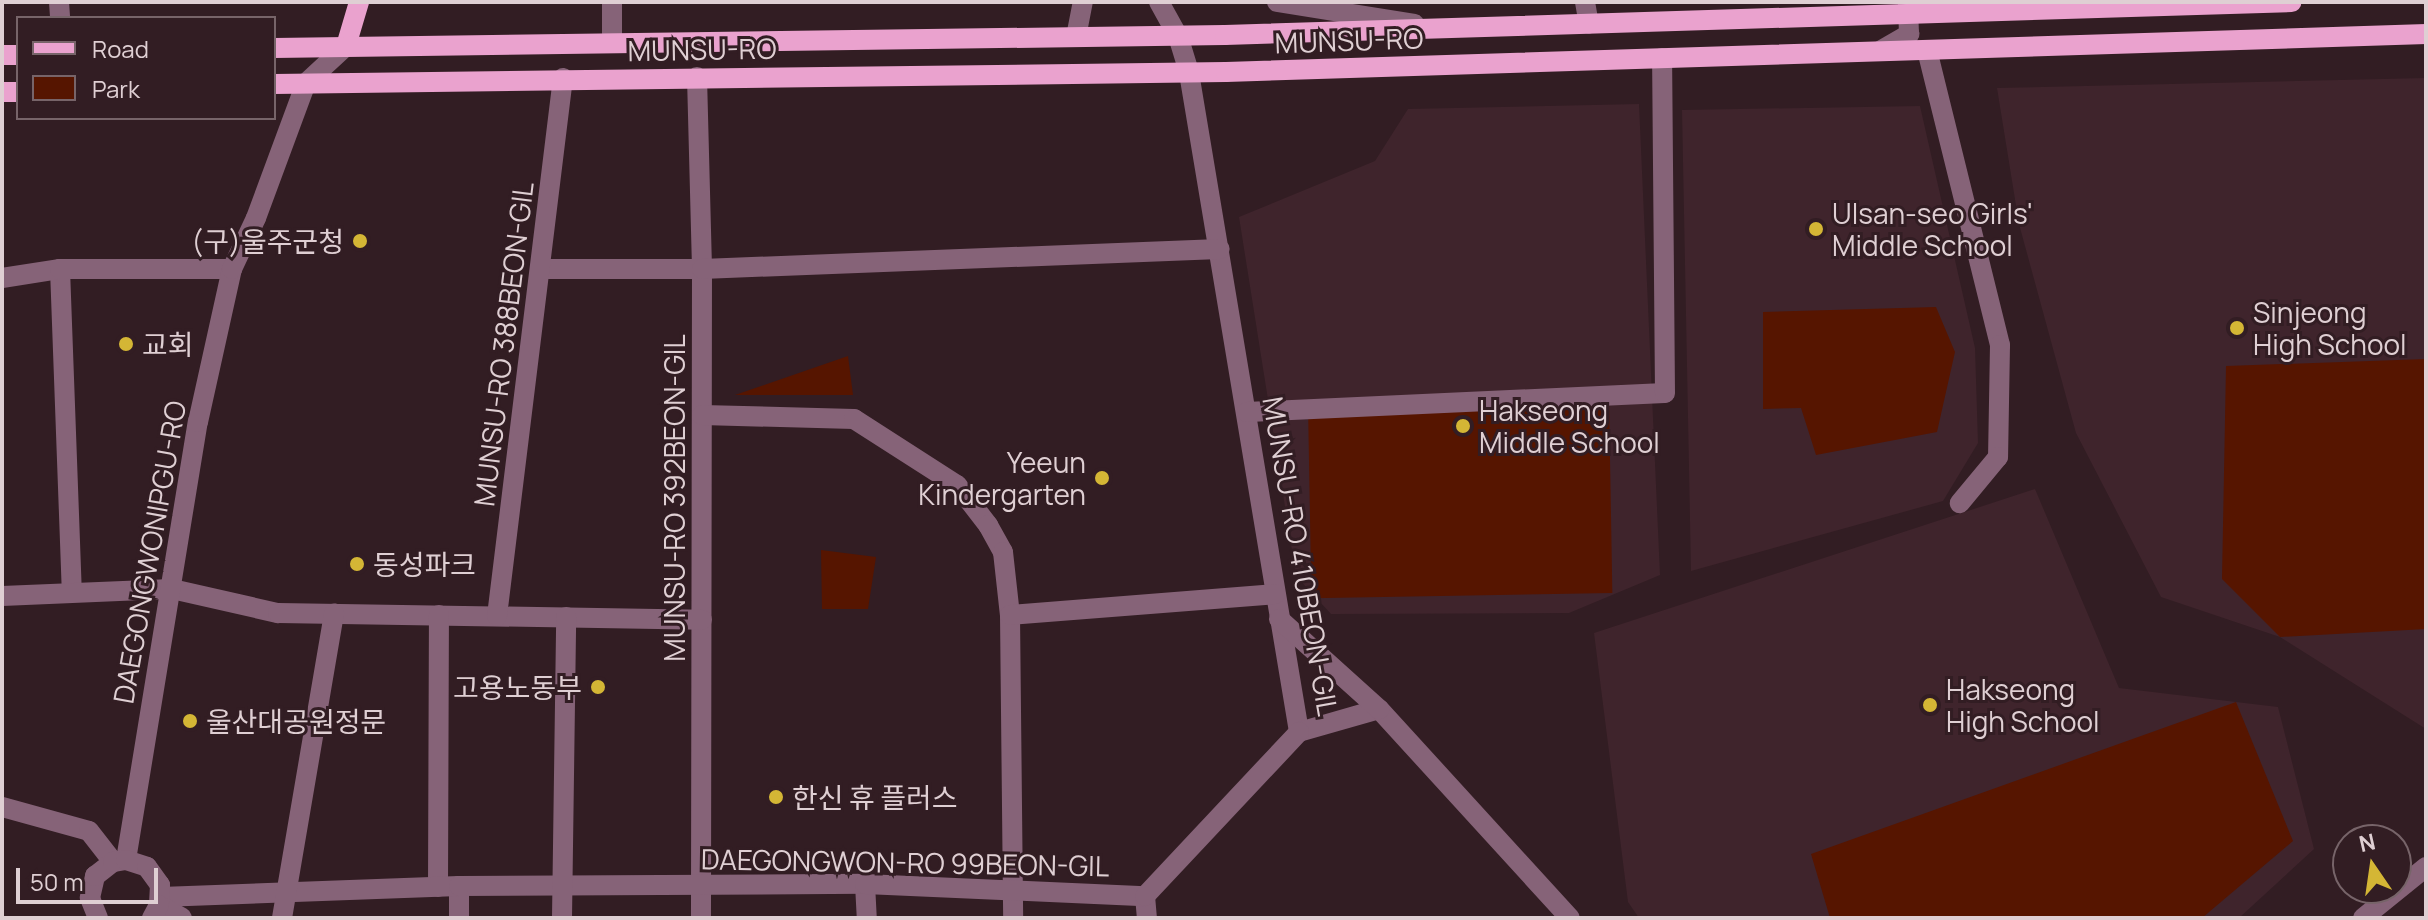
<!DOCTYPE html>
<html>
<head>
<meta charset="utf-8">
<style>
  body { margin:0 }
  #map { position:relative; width:2428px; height:920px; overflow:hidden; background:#321d23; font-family:Manrope,"Noto Sans KR",sans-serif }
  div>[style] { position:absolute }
  .built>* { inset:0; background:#3f242c }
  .green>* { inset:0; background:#561500; transform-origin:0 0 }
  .minor>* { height:20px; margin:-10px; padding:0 10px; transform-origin:10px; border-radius:10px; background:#866378 }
  .major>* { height:20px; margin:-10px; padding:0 10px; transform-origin:10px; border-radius:10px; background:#eaa2ce }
  .dots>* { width:22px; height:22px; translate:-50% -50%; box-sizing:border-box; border:4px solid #321d23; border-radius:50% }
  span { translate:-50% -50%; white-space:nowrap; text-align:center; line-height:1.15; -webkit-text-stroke:6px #321d23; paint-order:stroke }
  .street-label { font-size:28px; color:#dfcfd3 }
  .poi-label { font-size:28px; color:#dfcfd3 }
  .left { translate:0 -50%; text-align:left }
  .right { translate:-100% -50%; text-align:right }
  .frame { position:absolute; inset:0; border:4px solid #dfcfd3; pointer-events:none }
  .legend { position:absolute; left:16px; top:16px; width:260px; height:104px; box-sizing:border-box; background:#321d23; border:2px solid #776469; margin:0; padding:10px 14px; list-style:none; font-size:24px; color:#dfcfd3 }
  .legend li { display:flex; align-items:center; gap:16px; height:40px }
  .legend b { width:40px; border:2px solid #776469 }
  .north { position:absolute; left:2332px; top:824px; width:80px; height:80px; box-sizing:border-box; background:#321d23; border:2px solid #776469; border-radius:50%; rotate:347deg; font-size:22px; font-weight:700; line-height:32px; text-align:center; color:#dfcfd3 }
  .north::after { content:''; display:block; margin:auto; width:28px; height:36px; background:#d4b635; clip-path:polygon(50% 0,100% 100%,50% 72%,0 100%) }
  .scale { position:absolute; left:16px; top:868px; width:142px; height:36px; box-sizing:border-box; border:4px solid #dfcfd3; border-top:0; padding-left:10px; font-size:24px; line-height:28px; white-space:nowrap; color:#dfcfd3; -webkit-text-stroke:6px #321d23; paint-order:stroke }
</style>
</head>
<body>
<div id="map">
  <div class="built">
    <i style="clip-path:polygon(2426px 78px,2426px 729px,2280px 637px,2161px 597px,2076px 433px,2019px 224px,1997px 88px)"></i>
    <i style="clip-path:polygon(1639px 104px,1660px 575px,1569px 613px,1331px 614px,1296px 576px,1239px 217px,1375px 161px,1408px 109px)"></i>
    <i style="clip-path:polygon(1920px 106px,1975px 348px,1978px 443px,1943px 501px,1691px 571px,1682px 110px)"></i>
    <i style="clip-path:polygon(2035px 489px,2119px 688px,2278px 707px,2314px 849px,2239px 918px,1639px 918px,1628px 902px,1594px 633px)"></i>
  </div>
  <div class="green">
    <i style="clip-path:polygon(1936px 307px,1955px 352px,1937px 432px,1816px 455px,1801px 408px,1763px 409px,1763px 312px)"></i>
    <i style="clip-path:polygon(848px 356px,853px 395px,735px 395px)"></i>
    <i style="clip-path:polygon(2426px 359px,2426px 629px,2280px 637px,2222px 579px,2226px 366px)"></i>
    <i style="left:1609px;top:401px;width:192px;height:301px;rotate:89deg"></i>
    <i style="clip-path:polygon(821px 550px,876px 557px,868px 609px,822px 609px)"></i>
    <i style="clip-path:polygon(2236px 702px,2293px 841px,2202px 918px,1830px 918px,1811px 854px)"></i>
  </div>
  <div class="minor">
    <i style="left:59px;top:2px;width:16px;rotate:86deg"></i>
    <i style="left:612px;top:2px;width:40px;rotate:90deg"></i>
    <i style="left:1159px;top:2px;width:39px;rotate:61deg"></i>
    <i style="left:1178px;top:36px;width:39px;rotate:73deg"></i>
    <i style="left:1189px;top:73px;width:668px;rotate:80.52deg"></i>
    <i style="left:1299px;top:732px;width:83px;rotate:-16deg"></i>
    <i style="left:1379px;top:709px;width:283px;rotate:47.6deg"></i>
    <i style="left:1277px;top:2px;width:139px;rotate:9.1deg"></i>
    <i style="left:1585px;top:2px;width:22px;rotate:80deg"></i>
    <i style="left:1076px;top:37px;width:36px;rotate:-79deg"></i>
    <i style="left:1927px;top:50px;width:304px;rotate:76.1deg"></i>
    <i style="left:2000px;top:345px;width:112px;rotate:91deg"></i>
    <i style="left:1998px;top:457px;width:60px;rotate:129.6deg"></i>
    <i style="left:1880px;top:51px;width:34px;rotate:-30deg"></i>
    <i style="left:1909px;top:34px;width:32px;rotate:-92deg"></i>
    <i style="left:697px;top:77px;width:192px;rotate:88.5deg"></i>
    <i style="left:702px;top:269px;width:649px;rotate:90.09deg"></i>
    <i style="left:60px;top:269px;width:323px;rotate:87.9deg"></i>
    <i style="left:542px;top:269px;width:160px"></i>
    <i style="left:702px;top:269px;width:518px;rotate:-2.21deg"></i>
    <i style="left:2px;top:278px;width:59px;rotate:-8.8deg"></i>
    <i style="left:60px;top:269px;width:172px"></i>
    <i style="left:1247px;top:412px;width:418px;rotate:-2.6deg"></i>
    <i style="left:1665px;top:393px;width:335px;rotate:-90.5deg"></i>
    <i style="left:702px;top:415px;width:152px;rotate:1.5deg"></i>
    <i style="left:854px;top:419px;width:122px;rotate:32.7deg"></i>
    <i style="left:957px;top:485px;width:51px;rotate:52.2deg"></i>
    <i style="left:988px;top:525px;width:31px;rotate:61deg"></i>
    <i style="left:1003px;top:552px;width:63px;rotate:83.7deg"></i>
    <i style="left:1010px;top:615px;width:303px;rotate:89.4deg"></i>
    <i style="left:2px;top:596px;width:170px;rotate:-2.4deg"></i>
    <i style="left:172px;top:589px;width:109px;rotate:12.8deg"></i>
    <i style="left:278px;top:613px;width:424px;rotate:0.9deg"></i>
    <i style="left:1010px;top:615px;width:266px;rotate:-4.5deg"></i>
    <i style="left:497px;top:616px;width:542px;rotate:-83.01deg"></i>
    <i style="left:1279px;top:619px;width:135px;rotate:42deg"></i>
    <i style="left:2px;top:807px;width:90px;rotate:15.4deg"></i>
    <i style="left:89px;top:831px;width:39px;rotate:52deg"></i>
    <i style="left:126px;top:860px;width:444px;rotate:-80.7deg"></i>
    <i style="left:198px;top:422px;width:157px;rotate:-77.5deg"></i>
    <i style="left:232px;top:269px;width:56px;rotate:-64.8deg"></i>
    <i style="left:256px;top:218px;width:144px;rotate:-69.7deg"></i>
    <i style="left:306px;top:83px;width:54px;rotate:-42.8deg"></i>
    <i style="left:865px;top:884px;width:34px;rotate:87deg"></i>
    <i style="left:459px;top:886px;width:32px;rotate:90deg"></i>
    <i style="left:438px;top:887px;width:272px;rotate:-89.8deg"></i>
    <i style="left:1145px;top:896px;width:22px;rotate:85deg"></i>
    <i style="left:161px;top:897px;width:298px;rotate:-2.1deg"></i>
    <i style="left:459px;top:886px;width:406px;rotate:-0.3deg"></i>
    <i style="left:865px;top:884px;width:280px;rotate:2.5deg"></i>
    <i style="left:1145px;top:896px;width:225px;rotate:-46.8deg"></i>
    <i style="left:159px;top:905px;width:26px;rotate:29deg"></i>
    <i style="left:98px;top:918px;width:22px;rotate:-112deg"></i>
    <i style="left:90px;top:898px;width:23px;rotate:-77deg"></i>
    <i style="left:95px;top:876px;width:23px;rotate:-38deg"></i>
    <i style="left:113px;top:862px;width:13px;rotate:-9deg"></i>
    <i style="left:126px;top:860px;width:22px;rotate:18deg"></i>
    <i style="left:147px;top:867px;width:22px;rotate:54deg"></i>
    <i style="left:160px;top:885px;width:20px;rotate:93deg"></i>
    <i style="left:159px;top:905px;width:15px;rotate:118deg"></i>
    <i style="left:282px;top:918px;width:309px;rotate:-80.3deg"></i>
    <i style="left:562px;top:918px;width:301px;rotate:-89.2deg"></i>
    <i style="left:2363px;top:918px;width:81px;rotate:-39deg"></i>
  </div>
  <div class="major">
    <i style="left:346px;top:46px;width:46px;rotate:-73.5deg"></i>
    <i style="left:274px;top:48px;width:951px;rotate:-0.78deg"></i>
    <i style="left:1225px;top:35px;width:1067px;rotate:-1.77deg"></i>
    <i style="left:2px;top:55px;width:16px"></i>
    <i style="left:274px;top:84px;width:952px;rotate:-0.72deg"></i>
    <i style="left:1226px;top:72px;width:1201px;rotate:-1.81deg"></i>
    <i style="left:2px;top:92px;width:16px"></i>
  </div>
  <div class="dots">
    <i style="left:1816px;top:229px;background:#d4b635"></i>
    <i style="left:360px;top:241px;background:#d4b635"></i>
    <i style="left:2237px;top:328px;background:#d4b635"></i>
    <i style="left:126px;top:344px;background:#d4b635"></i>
    <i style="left:1463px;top:426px;background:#d4b635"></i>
    <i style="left:1102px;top:478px;background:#d4b635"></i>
    <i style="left:357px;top:564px;background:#d4b635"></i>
    <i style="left:598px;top:687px;background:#d4b635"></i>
    <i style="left:1930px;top:705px;background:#d4b635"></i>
    <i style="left:190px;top:721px;background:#d4b635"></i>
    <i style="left:776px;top:797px;background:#d4b635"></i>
  </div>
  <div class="street-label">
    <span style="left:1349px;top:40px;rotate:-2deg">MUNSU-RO</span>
    <span style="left:702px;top:49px;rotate:-1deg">MUNSU-RO</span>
    <span style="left:503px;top:344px;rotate:-83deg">MUNSU-RO 388BEON-GIL</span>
    <span style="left:674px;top:498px;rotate:-90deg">MUNSU-RO 392BEON-GIL</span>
    <span style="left:149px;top:552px;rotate:-80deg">DAEGONGWONIPGU-RO</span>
    <span style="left:1301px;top:556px;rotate:80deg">MUNSU-RO 410BEON-GIL</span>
    <span style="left:905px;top:862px;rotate:1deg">DAEGONGWON-RO 99BEON-GIL</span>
  </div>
  <div class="poi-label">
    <span class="left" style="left:1832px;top:229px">Ulsan-seo Girls'<br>Middle School</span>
    <span class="right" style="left:344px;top:241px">(구)울주군청</span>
    <span class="left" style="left:2253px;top:328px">Sinjeong<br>High School</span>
    <span class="left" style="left:142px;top:344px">교회</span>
    <span class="left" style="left:1479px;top:426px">Hakseong<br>Middle School</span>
    <span class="right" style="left:1086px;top:478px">Yeeun<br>Kindergarten</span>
    <span class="left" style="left:373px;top:564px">동성파크</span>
    <span class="right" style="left:582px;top:687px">고용노동부</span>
    <span class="left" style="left:1946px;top:705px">Hakseong<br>High School</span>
    <span class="left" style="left:206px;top:721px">울산대공원정문</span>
    <span class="left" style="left:792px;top:797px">한신 휴 플러스</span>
  </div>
  <div class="frame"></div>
  <ul class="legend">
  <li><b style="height:10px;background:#eaa2ce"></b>Road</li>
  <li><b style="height:22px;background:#561500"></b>Park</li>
  </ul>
  <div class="north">N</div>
  <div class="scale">50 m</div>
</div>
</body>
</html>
